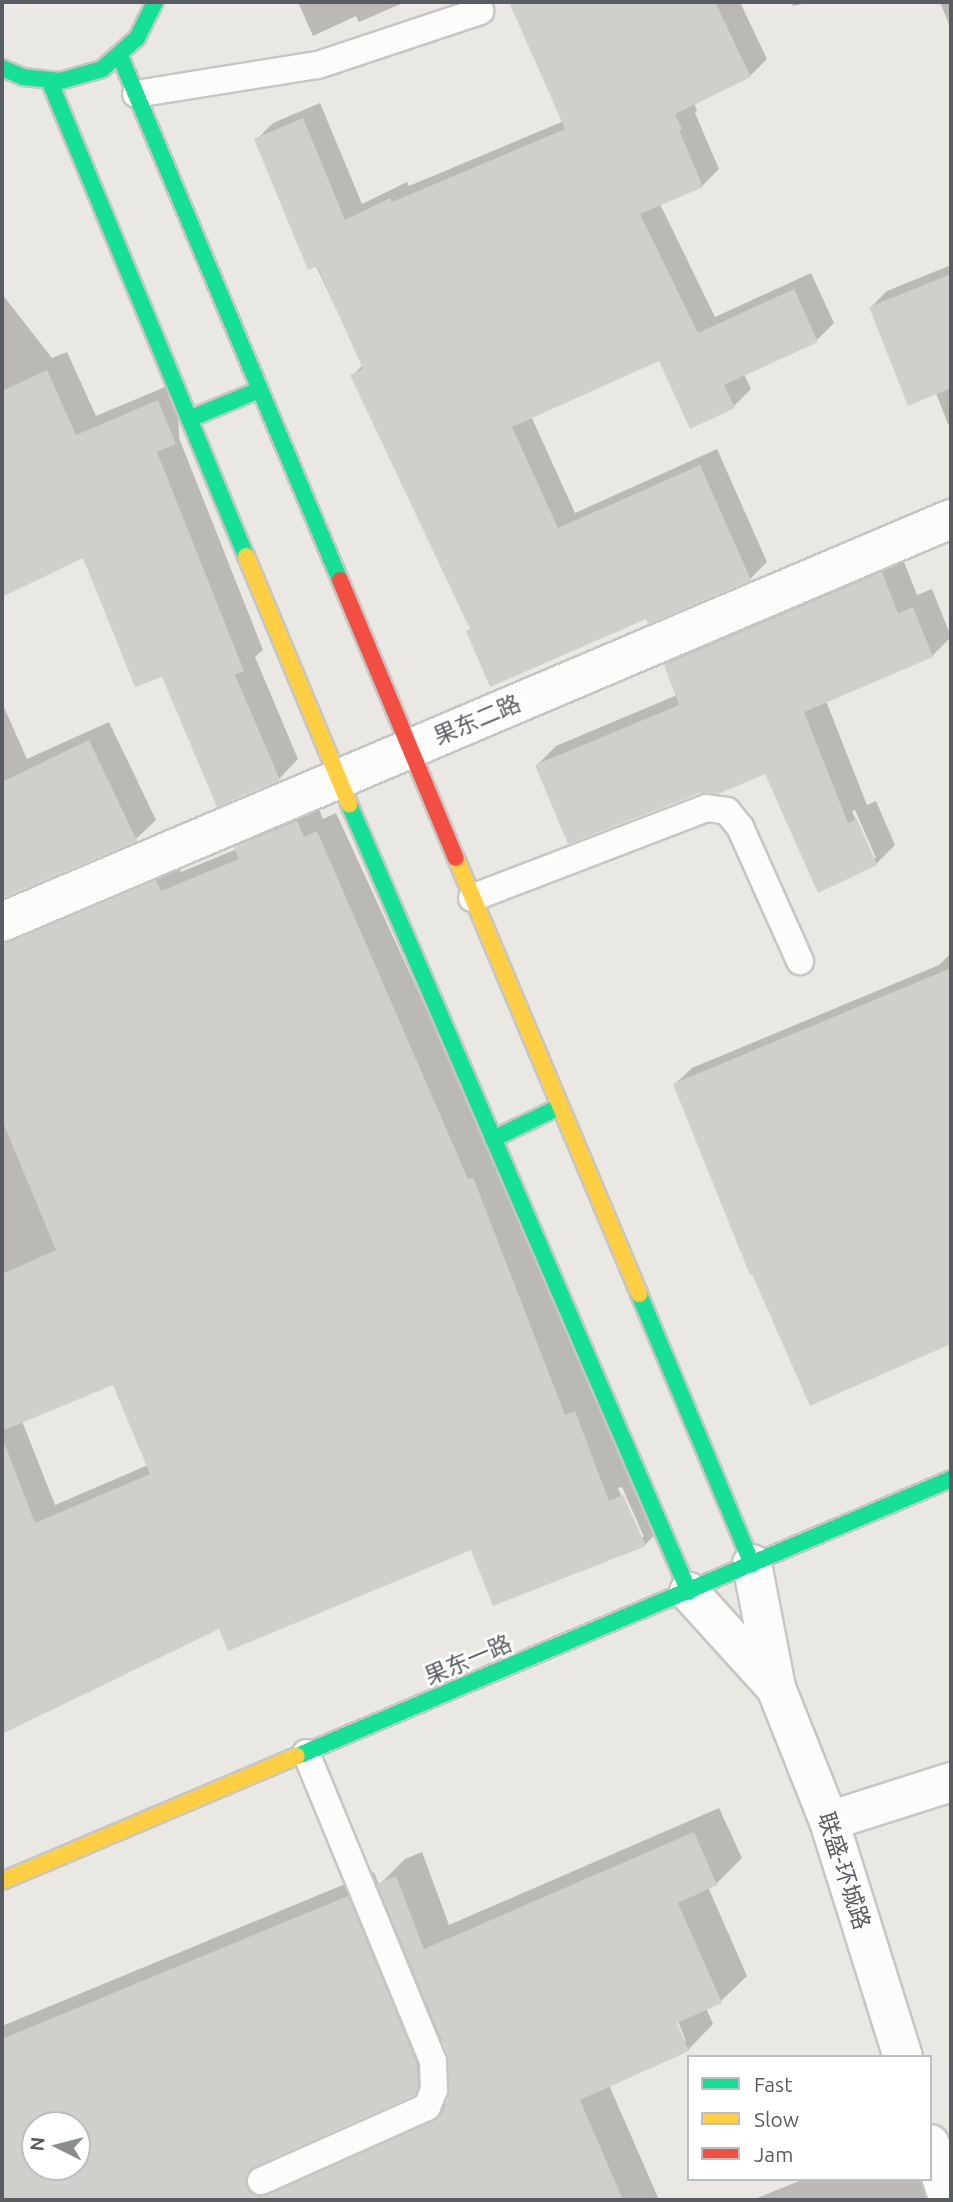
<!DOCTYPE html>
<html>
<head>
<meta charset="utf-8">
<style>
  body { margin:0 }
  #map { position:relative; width:953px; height:2202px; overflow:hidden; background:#e9e8e3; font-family:Ubuntu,"Noto Sans SC",sans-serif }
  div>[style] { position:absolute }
  .shadow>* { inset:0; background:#0003 }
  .building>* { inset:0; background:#cfcfcc }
  .roads { filter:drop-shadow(2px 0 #c6c6c5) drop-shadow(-2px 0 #c6c6c5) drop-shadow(0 2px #c6c6c5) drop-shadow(0 -2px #c6c6c5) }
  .lane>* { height:26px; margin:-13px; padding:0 13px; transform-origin:13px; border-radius:13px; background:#fcfcfb }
  .street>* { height:38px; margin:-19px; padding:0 19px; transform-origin:19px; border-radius:19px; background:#fcfcfb }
  .fast>* { height:16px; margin:-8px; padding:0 8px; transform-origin:8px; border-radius:8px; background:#16e098 }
  .slow>* { height:16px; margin:-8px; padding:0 8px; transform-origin:8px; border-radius:8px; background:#ffcf43 }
  .jam>* { height:16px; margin:-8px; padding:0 8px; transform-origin:8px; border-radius:8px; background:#f24e42 }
  span { translate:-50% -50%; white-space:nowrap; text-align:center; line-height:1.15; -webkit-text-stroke:5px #fff; paint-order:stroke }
  .street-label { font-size:23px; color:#595d61 }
  .frame { position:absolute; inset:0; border:4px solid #595d61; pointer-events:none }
  .legend { position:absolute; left:687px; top:2055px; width:245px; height:126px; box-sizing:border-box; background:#fff; border:2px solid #bdbec0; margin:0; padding:9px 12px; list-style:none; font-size:21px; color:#595d61 }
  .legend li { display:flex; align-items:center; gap:14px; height:35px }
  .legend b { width:35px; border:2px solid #bdbec0 }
  .north { position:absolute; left:21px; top:2111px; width:70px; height:70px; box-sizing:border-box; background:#fff; border:2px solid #bdbec0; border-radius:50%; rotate:276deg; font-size:19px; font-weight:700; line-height:28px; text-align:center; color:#595d61 }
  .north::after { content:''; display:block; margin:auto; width:24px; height:32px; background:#8b8e8e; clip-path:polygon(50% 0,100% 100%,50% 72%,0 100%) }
</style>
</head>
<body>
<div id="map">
  <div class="shadow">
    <i style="clip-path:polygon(298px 2px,405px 2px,359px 22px,356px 16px,313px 36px)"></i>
    <i style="clip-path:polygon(511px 2px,740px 2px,767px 59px,750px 76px,694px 103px,697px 110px,695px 113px,719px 169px,702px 186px,660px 204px,715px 317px,811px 273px,834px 323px,817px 340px,744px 374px,751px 389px,734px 406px,690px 427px,659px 359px,531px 416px,575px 513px,717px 449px,767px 562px,750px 579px,647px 616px,472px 628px,353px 375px,363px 365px,256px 140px,273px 123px,320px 103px,362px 204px,407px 182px,409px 186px,564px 121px)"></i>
    <i style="clip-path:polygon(792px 2px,810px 2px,793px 6px)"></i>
    <i style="clip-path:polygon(940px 2px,951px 2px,951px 29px)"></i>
    <i style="clip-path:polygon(951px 265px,951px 423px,948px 424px,936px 393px,871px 307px,887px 291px)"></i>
    <i style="clip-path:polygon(2px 294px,52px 358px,67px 352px,96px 416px,177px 382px,179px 438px,263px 650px,255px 657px,298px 759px,279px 779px,163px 675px,84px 556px,2px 595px)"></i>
    <i style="clip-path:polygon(evenodd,901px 554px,917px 595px,932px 589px,951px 637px,932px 656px,826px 701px,867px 805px,876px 801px,895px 845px,876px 864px,766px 772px,537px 765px,556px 746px,677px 695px,666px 665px,685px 646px,901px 554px,855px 810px,876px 858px,872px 858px,852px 811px,855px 810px)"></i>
    <i style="clip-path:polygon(2px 703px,27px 759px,109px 722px,156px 820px,136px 839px,2px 896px)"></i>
    <i style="clip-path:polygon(evenodd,316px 802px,323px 819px,336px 813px,664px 1525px,645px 1545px,472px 1548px,220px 1627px,2px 1732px,2px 912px,176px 862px,181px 872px,237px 849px,256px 828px,316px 802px,114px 1383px,148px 1465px,55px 1505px,22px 1421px,114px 1383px,316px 802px,622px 1487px,644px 1537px,640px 1537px,618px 1488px,622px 1487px)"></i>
    <i style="clip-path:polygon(951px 953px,951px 1343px,811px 1404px,675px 1084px,692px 1068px,939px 965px)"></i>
    <i style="clip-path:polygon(evenodd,719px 1808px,742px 1858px,716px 1884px,708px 1887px,747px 1976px,721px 2001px,706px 2008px,713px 2024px,688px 2050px,609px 2085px,659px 2200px,2px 2200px,2px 2026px,374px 1872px,379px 1885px,405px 1859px,422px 1852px,449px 1925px,719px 1808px,675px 2014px,686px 2041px,682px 2041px,671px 2016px,675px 2014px,719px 1808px,442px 2039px,449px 2055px,448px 2102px,295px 2170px,272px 2162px,271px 2157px,414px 2094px,440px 2068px,442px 2039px,719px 1808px,35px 2125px,77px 2125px,77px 2167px,35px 2167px,35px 2125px)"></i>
    <i style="clip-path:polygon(804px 2179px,930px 2179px,951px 2200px,752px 2200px)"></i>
  </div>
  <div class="building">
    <i style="clip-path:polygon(509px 2px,715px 2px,751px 77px,675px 114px,682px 129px,679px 130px,703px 187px,640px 214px,698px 333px,794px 289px,818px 342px,724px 385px,735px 408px,690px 429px,659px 361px,512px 427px,558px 528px,700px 465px,751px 580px,648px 624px,646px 619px,490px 687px,466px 631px,470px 629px,350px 375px,363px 369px,317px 266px,308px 270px,254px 139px,303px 118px,345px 220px,390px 198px,392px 202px,565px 129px)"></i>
    <i style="clip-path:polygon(951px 274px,951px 388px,908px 406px,869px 307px)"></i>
    <i style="clip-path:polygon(47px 370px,76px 435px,158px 400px,176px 444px,157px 452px,244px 671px,235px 675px,280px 780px,217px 807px,162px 677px,135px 687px,83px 558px,2px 597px,2px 391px)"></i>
    <i style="clip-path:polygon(882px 572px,898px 613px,913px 607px,933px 657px,804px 712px,848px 823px,857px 819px,877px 865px,818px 893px,765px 774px,718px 794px,700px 793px,568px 844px,535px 765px,679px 705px,664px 665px)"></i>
    <i style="clip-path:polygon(89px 740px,137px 841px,2px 898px,2px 782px)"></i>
    <i style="clip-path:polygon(297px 821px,304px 837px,317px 831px,468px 1179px,473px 1177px,565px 1415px,575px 1411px,609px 1501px,623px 1495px,646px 1546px,493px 1606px,471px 1550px,228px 1651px,219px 1629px,2px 1734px,2px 1446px,5px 1445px,35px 1523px,150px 1474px,113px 1385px,2px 1431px,2px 1274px,56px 1250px,2px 1120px,2px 943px,156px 880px,161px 891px,239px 859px,234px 847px)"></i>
    <i style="clip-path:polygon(951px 968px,951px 1344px,810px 1406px,752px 1274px,750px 1275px,673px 1084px)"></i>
    <i style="clip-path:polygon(evenodd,694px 1832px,717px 1885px,678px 1903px,722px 2003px,677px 2023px,689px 2051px,580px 2100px,623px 2200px,2px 2200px,2px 2039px,348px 1896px,417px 2064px,418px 2087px,415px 2095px,254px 2167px,245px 2179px,247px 2188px,259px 2197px,267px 2195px,433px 2121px,442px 2113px,449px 2096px,448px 2055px,377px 1884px,396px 1876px,424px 1949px,694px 1832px,35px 2125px,77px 2125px,77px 2167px,35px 2167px,35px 2125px)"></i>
  </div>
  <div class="roads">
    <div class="lane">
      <i style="left:136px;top:94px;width:184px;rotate:-9.1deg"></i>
      <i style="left:318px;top:65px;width:171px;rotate:-18.4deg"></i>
      <i style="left:472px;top:898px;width:251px;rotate:-21deg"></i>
      <i style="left:706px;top:808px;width:21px;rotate:8deg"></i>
      <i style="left:727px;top:811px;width:21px;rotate:51deg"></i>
      <i style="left:740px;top:827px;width:147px;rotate:65.9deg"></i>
      <i style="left:261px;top:2181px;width:182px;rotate:-24deg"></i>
      <i style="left:427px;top:2107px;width:18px;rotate:-68deg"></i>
      <i style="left:434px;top:2090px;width:29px;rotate:-92deg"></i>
      <i style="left:433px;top:2061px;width:333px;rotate:-112.4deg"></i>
    </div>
    <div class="street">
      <i style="left:2px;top:922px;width:1031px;rotate:-23.01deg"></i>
      <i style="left:752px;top:1564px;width:126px;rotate:79deg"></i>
      <i style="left:776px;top:1688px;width:143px;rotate:68.3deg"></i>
      <i style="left:829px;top:1821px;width:247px;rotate:72.6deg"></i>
      <i style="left:689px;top:1592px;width:130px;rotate:47.8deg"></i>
      <i style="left:829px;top:1821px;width:128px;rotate:-17.7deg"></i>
      <i style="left:930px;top:2144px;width:59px;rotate:71.3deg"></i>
    </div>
    <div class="fast">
      <i style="left:120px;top:56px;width:568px;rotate:67.23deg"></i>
      <i style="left:2px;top:68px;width:23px;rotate:23deg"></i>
      <i style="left:23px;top:77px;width:37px;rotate:6deg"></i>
      <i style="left:60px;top:81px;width:44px;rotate:-15.9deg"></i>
      <i style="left:102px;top:69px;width:47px;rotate:-41.5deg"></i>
      <i style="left:137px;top:38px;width:40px;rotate:-63.4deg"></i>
      <i style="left:49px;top:80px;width:515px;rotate:67.52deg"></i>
      <i style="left:189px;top:419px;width:76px;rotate:-22.5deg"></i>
      <i style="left:349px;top:804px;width:858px;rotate:66.66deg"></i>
      <i style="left:493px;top:1139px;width:73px;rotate:-25.9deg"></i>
      <i style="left:639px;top:1294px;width:293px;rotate:67.3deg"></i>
      <i style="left:297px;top:1756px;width:710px;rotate:-22.95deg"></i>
    </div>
    <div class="slow">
      <i style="left:246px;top:556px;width:269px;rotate:67.4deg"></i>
      <i style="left:456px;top:858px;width:473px;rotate:67.2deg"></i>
      <i style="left:2px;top:1881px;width:320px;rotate:-23deg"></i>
    </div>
    <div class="jam">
      <i style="left:340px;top:580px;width:301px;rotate:67.4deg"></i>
    </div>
  </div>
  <div class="street-label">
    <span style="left:477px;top:720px;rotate:-23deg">果东二路</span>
    <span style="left:468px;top:1660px;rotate:-23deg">果东一路</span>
    <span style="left:844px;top:1871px;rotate:72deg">联盛-环城路</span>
  </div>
  <div class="frame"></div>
  <ul class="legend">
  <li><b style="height:9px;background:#16e098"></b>Fast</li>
  <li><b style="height:9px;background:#ffcf43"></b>Slow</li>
  <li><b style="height:9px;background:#f24e42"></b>Jam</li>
  </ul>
  <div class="north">N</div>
</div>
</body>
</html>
